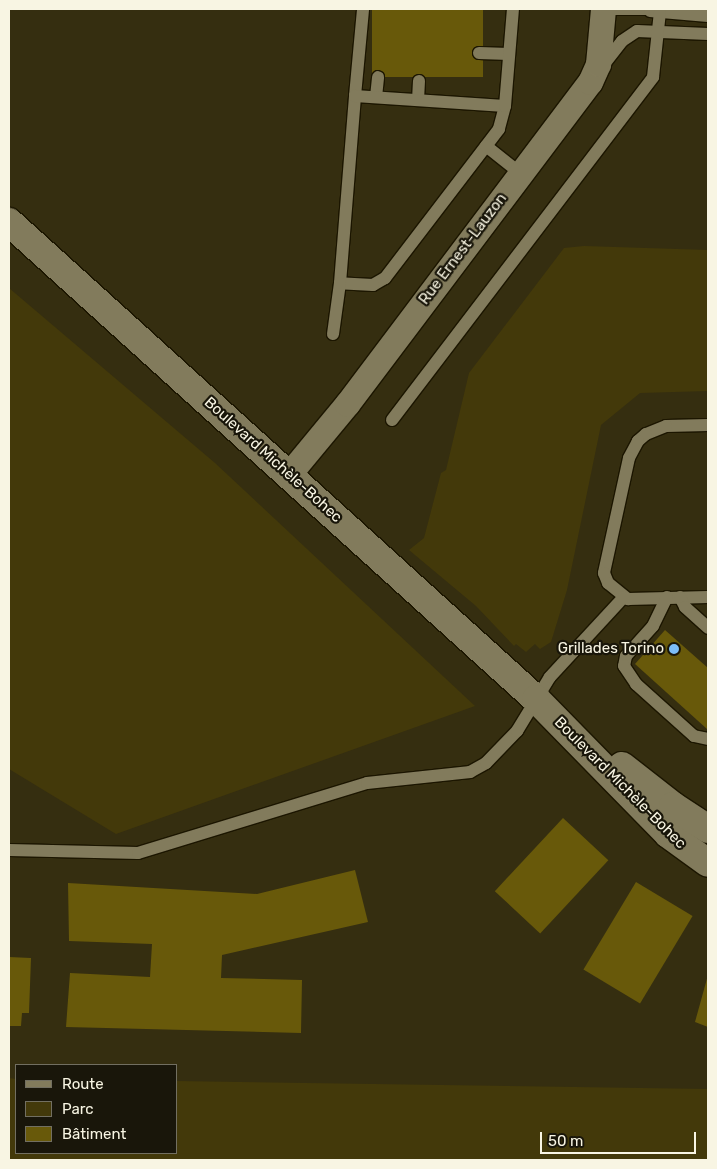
<!DOCTYPE html>
<html>
<head>
<meta charset="utf-8">
<style>
  body { margin:0 }
  #map { position:relative; width:717px; height:1169px; overflow:hidden; background:#352e10; font-family:Rubik,sans-serif }
  div>[style] { position:absolute }
  .green>* { inset:0; background:#43390a }
  .building>* { inset:0; background:#68590a; transform-origin:0 0 }
  .roads { filter:drop-shadow(1px 0 #1c1600) drop-shadow(-1px 0 #1c1600) drop-shadow(0 1px #1c1600) drop-shadow(0 -1px #1c1600) }
  .lane>* { height:12px; margin:-6px; padding:0 6px; transform-origin:6px; border-radius:6px; background:#827b5c }
  .street>* { height:25px; margin:-12.5px; padding:0 12.5px; transform-origin:12.5px; border-radius:12.5px; background:#827b5c }
  .secondary>* { height:28px; margin:-14px; padding:0 14px; transform-origin:14px; border-radius:14px; background:#827b5c }
  .dots>* { width:14px; height:14px; translate:-50% -50%; box-sizing:border-box; border:2px solid #19160a; border-radius:50% }
  span { translate:-50% -50%; white-space:nowrap; text-align:center; line-height:1.15; -webkit-text-stroke:4.5px #19160a; paint-order:stroke }
  .street-label { font-size:15px; color:#f8f5e3 }
  .poi-label { font-size:15px; color:#f8f5e3 }
  .right { translate:-100% -50%; text-align:right }
  .frame { position:absolute; inset:0; border:10px solid #f8f5e3; pointer-events:none }
  .legend { position:absolute; left:15px; top:1064px; width:162px; height:90px; box-sizing:border-box; background:#19160a; border:1px solid #726f61; margin:0; padding:6px 9px; list-style:none; font-size:15px; color:#f8f5e3 }
  .legend li { display:flex; align-items:center; gap:10px; height:25px }
  .legend b { width:25px; border:1px solid #726f61 }
  .scale { position:absolute; left:540px; top:1132px; width:156px; height:22px; box-sizing:border-box; border:2px solid #f8f5e3; border-top:0; padding-left:6px; font-size:15px; line-height:18px; white-space:nowrap; color:#f8f5e3; -webkit-text-stroke:4px #19160a; paint-order:stroke }
</style>
</head>
<body>
<div id="map">
  <div class="green">
    <i style="clip-path:polygon(584px 246px,708px 250px,708px 391px,640px 393px,601px 425px,567px 590px,551px 642px,540px 649px,535px 644px,526px 652px,516px 644px,514px 646px,476px 606px,409px 550px,424px 538px,441px 473px,446px 470px,469px 373px,564px 248px)"></i>
    <i style="clip-path:polygon(9px 288px,215px 463px,475px 706px,116px 834px,9px 769px)"></i>
    <i style="clip-path:polygon(9px 1078px,16px 1079px,16px 1153px,176px 1153px,176px 1081px,708px 1089px,708px 1160px,9px 1160px)"></i>
  </div>
  <div class="building">
    <i style="left:372px;top:9px;width:111px;height:68px"></i>
    <i style="clip-path:polygon(665px 630px,708px 668px,707px 729px,635px 664px)"></i>
    <i style="left:563px;top:818px;width:62px;height:100px;rotate:43deg"></i>
    <i style="clip-path:polygon(355px 870px,368px 922px,222px 955px,221px 978px,302px 980px,301px 1033px,66px 1027px,70px 973px,150px 977px,152px 944px,69px 941px,68px 883px,257px 894px)"></i>
    <i style="left:636px;top:882px;width:66px;height:102px;rotate:31deg"></i>
    <i style="clip-path:polygon(9px 957px,31px 958px,29px 1013px,22px 1013px,21px 1026px,9px 1026px)"></i>
    <i style="clip-path:polygon(708px 975px,708px 1027px,695px 1022px)"></i>
  </div>
  <div class="roads">
    <div class="lane">
      <i style="left:603px;top:9px;width:47px"></i>
      <i style="left:650px;top:11px;width:58px;rotate:4.9deg"></i>
      <i style="left:479px;top:53px;width:30px;rotate:2deg"></i>
      <i style="left:601px;top:68px;width:34px;rotate:-52deg"></i>
      <i style="left:622px;top:41px;width:18px;rotate:-34deg"></i>
      <i style="left:637px;top:31px;width:71px;rotate:2.4deg"></i>
      <i style="left:355px;top:96px;width:87px;rotate:-84.7deg"></i>
      <i style="left:376px;top:97px;width:20px;rotate:-84deg"></i>
      <i style="left:418px;top:100px;width:19px;rotate:-87deg"></i>
      <i style="left:505px;top:106px;width:24px;rotate:105deg"></i>
      <i style="left:499px;top:129px;width:188px;rotate:127.4deg"></i>
      <i style="left:385px;top:278px;width:14px;rotate:150deg"></i>
      <i style="left:373px;top:285px;width:33px;rotate:-177deg"></i>
      <i style="left:340px;top:283px;width:188px;rotate:-85.4deg"></i>
      <i style="left:355px;top:96px;width:150px;rotate:3.8deg"></i>
      <i style="left:505px;top:106px;width:97px;rotate:-85.3deg"></i>
      <i style="left:486px;top:146px;width:43px;rotate:38.5deg"></i>
      <i style="left:333px;top:334px;width:51px;rotate:-82.2deg"></i>
      <i style="left:392px;top:420px;width:431px;rotate:-52.7deg"></i>
      <i style="left:653px;top:77px;width:65px;rotate:-83.9deg"></i>
      <i style="left:708px;top:425px;width:42px;rotate:178.6deg"></i>
      <i style="left:666px;top:426px;width:22px;rotate:158deg"></i>
      <i style="left:646px;top:434px;width:11px;rotate:139deg"></i>
      <i style="left:638px;top:441px;width:19px;rotate:118deg"></i>
      <i style="left:629px;top:458px;width:118px;rotate:102.3deg"></i>
      <i style="left:604px;top:573px;width:11px;rotate:68deg"></i>
      <i style="left:608px;top:583px;width:26px;rotate:39deg"></i>
      <i style="left:628px;top:599px;width:80px;rotate:-1.4deg"></i>
      <i style="left:667px;top:597px;width:32px;rotate:116deg"></i>
      <i style="left:653px;top:626px;width:40px;rotate:132deg"></i>
      <i style="left:626px;top:656px;width:10px;rotate:101deg"></i>
      <i style="left:624px;top:666px;width:22px;rotate:56deg"></i>
      <i style="left:636px;top:684px;width:78px;rotate:41.9deg"></i>
      <i style="left:694px;top:736px;width:14px;rotate:12deg"></i>
      <i style="left:680px;top:597px;width:11px;rotate:63deg"></i>
      <i style="left:685px;top:607px;width:31px;rotate:42deg"></i>
      <i style="left:9px;top:850px;width:129px;rotate:1.3deg"></i>
      <i style="left:138px;top:853px;width:239px;rotate:-17deg"></i>
      <i style="left:367px;top:783px;width:104px;rotate:-6.1deg"></i>
      <i style="left:470px;top:772px;width:18px;rotate:-29deg"></i>
      <i style="left:486px;top:763px;width:45px;rotate:-45.9deg"></i>
      <i style="left:517px;top:731px;width:63px;rotate:-58.6deg"></i>
      <i style="left:550px;top:677px;width:108px;rotate:-47.3deg"></i>
    </div>
    <div class="street">
      <i style="left:289px;top:474px;width:91px;rotate:-50.4deg"></i>
      <i style="left:347px;top:404px;width:403px;rotate:-53deg"></i>
      <i style="left:590px;top:82px;width:20px;rotate:-66deg"></i>
      <i style="left:598px;top:64px;width:55px;rotate:-84.8deg"></i>
    </div>
    <div class="secondary">
      <i style="left:9px;top:222px;width:711px;rotate:42.15deg"></i>
      <i style="left:536px;top:699px;width:189px;rotate:45.6deg"></i>
      <i style="left:668px;top:834px;width:49px;rotate:35.9deg"></i>
      <i style="left:622px;top:766px;width:65px;rotate:38.1deg"></i>
      <i style="left:673px;top:806px;width:42px;rotate:33.3deg"></i>
    </div>
  </div>
  <div class="dots">
    <i style="left:674px;top:649px;background:#7dbef9"></i>
  </div>
  <div class="street-label">
    <span style="left:463px;top:249px;rotate:-53deg">Rue Ernest-Lauzon</span>
    <span style="left:273px;top:460px;rotate:42deg">Boulevard Michèle-Bohec</span>
    <span style="left:620px;top:783px;rotate:45deg">Boulevard Michèle-Bohec</span>
  </div>
  <div class="poi-label">
    <span class="right" style="left:664px;top:649px">Grillades Torino</span>
  </div>
  <div class="frame"></div>
  <ul class="legend">
  <li><b style="height:6px;background:#827b5c"></b>Route</li>
  <li><b style="height:14px;background:#43390a"></b>Parc</li>
  <li><b style="height:14px;background:#68590a"></b>Bâtiment</li>
  </ul>
  <div class="scale">50 m</div>
</div>
</body>
</html>
